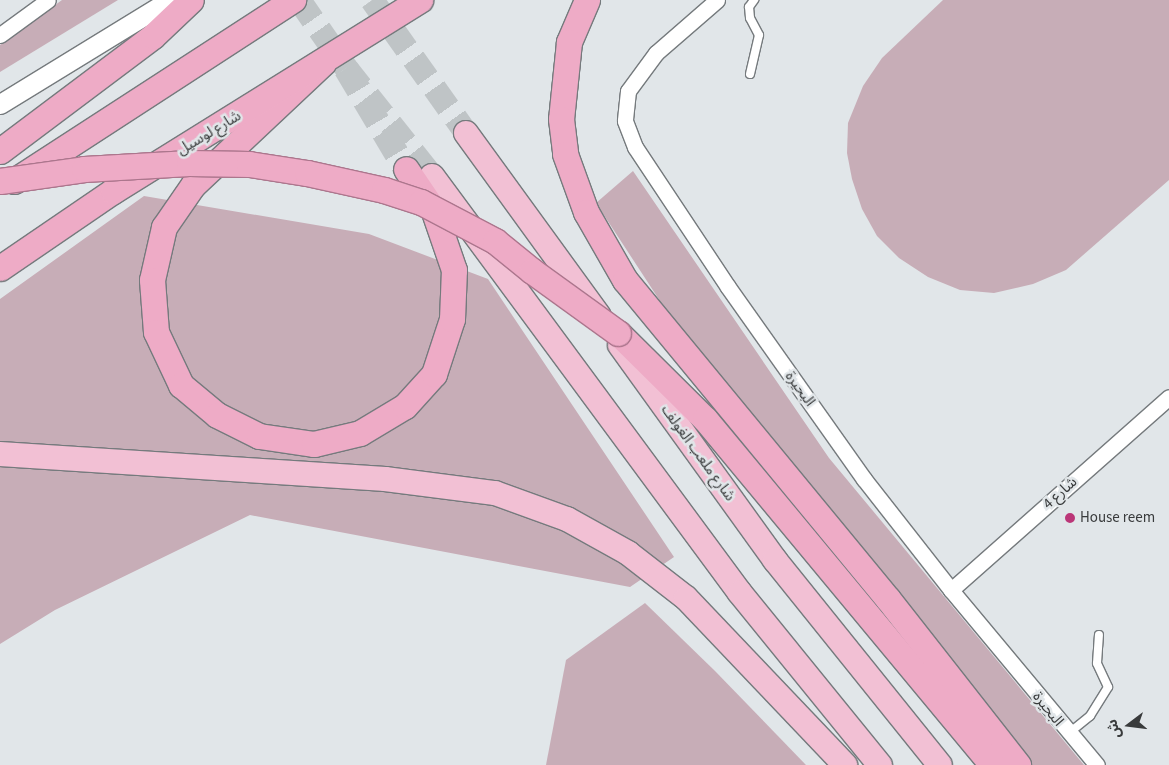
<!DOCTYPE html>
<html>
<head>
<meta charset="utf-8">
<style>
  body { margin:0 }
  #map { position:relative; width:1169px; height:765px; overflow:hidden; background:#e1e6e9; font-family:"Source Sans 3","Noto Sans Arabic",sans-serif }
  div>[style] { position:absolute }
  .green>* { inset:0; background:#c7adb7 }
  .primary-tunnel>* { height:24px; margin-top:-12px; transform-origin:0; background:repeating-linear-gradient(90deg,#bfc4c6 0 24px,transparent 0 36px) }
  .trunk-tunnel>* { height:25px; margin-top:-12.5px; transform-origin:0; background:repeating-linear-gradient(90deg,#bfc4c6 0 25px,transparent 0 37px) }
  .roads { filter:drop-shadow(1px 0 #757a7d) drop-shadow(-1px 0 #757a7d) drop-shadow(0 1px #757a7d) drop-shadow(0 -1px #757a7d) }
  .service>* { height:8px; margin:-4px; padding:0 4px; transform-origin:4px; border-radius:4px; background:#fff }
  .minor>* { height:15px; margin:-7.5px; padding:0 7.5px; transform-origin:7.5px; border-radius:7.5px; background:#fff }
  .tertiary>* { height:19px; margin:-9.5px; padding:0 9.5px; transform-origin:9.5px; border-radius:9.5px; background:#fff }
  .primary>* { height:24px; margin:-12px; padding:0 12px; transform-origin:12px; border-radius:12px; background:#f2c0d4 }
  .trunk>* { height:25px; margin:-12.5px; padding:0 12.5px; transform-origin:12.5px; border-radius:12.5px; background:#eeabc6 }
  .bridges { filter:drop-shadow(1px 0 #ac768d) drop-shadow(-1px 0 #ac768d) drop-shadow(0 1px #ac768d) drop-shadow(0 -1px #ac768d) }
  .trunk-bridge>* { height:25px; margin:-12.5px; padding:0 12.5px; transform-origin:12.5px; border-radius:12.5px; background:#eeabc6 }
  .dots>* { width:14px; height:14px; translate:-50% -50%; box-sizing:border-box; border:2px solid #e1e6e9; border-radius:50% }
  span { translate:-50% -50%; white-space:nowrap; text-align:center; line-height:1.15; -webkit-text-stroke:5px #e1e6e9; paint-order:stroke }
  .street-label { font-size:15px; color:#393b3c }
  .poi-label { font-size:15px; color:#393b3c }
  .left { translate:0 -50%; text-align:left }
  .north { position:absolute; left:1104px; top:700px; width:50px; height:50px; -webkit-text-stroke:4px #e1e6e9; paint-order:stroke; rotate:255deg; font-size:14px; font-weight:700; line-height:20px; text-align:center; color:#393b3c }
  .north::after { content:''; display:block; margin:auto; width:18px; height:22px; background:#393b3c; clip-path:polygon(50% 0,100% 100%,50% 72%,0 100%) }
</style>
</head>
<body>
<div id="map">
  <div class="green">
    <i style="clip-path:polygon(62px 0,118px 0,0 72px,0 45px)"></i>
    <i style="clip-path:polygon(943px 0,1169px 0,1169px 180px,1066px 270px,1033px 284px,994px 293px,960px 290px,928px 277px,899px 258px,877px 236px,862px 209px,852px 179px,847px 153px,848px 123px,863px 86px,882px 58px)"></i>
    <i style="clip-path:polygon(633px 171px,829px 458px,1084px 765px,1028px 765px,677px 327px,596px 203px)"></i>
    <i style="clip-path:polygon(144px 196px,369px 234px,488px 279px,674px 557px,630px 587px,250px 515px,55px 610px,0 644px,0 299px)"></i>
    <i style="clip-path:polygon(645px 603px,715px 671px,806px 765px,546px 765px,566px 660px)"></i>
  </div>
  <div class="primary-tunnel">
    <i style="left:299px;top:0;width:83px;rotate:55.3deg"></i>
    <i style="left:346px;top:68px;width:138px;rotate:51.5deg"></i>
    <i style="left:372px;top:0;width:163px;rotate:54.7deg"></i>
  </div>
  <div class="trunk-tunnel">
    <i style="left:346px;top:68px;width:117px;rotate:59.3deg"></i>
  </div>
  <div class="roads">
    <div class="service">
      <i style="left:750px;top:74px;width:40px;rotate:-77deg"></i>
      <i style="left:759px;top:35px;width:19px;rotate:-118deg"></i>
      <i style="left:750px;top:18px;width:11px;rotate:-95deg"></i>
      <i style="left:749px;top:7px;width:9px;rotate:-54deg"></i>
      <i style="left:1069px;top:733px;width:27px;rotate:-39deg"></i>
      <i style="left:1090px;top:716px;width:34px;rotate:-58deg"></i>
      <i style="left:1108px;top:687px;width:26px;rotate:-115deg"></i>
      <i style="left:1097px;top:663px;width:28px;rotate:-86deg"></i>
    </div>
    <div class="minor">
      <i style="left:717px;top:0;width:81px;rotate:139deg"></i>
      <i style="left:656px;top:53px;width:47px;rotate:126.4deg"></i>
      <i style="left:628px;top:91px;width:30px;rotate:96deg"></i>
      <i style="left:625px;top:121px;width:28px;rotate:69deg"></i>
      <i style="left:635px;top:147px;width:168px;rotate:56.4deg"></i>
      <i style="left:728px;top:287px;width:235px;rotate:54.7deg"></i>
      <i style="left:864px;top:479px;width:141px;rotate:51.9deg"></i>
      <i style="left:951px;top:590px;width:228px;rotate:50.2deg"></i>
      <i style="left:0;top:35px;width:59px;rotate:-36.1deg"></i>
      <i style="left:951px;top:590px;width:291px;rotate:-41.5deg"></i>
    </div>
    <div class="tertiary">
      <i style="left:0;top:104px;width:199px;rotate:-31.5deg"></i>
    </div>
    <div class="primary">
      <i style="left:466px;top:133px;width:226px;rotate:54deg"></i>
      <i style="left:432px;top:176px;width:518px;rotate:53.55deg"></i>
      <i style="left:740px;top:593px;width:222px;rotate:50.9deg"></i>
      <i style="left:620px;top:345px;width:265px;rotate:54.2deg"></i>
      <i style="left:775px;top:560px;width:263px;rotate:51.2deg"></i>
      <i style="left:0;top:454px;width:386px;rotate:3.7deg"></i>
      <i style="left:385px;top:479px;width:111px;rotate:7.3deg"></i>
      <i style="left:495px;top:493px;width:77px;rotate:19.9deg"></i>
      <i style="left:567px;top:519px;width:70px;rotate:29.1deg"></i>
      <i style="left:628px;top:553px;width:73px;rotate:37.8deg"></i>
      <i style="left:686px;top:598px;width:231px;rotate:46.4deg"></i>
    </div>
    <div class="trunk">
      <i style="left:587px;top:0;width:46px;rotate:113.2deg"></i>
      <i style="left:569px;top:42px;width:77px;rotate:95.9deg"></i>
      <i style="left:561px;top:119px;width:35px;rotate:83deg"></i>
      <i style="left:565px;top:154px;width:62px;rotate:70.1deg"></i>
      <i style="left:586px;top:212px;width:78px;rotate:60.2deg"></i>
      <i style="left:625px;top:280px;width:413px;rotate:50.5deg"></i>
      <i style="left:888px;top:599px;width:211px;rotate:51.9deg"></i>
      <i style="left:323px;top:63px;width:178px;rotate:136.8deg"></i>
      <i style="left:193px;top:185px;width:51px;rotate:124.6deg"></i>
      <i style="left:164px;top:227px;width:54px;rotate:102.8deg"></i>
      <i style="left:152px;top:280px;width:52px;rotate:85.6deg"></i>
      <i style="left:156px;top:332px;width:59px;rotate:64.7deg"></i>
      <i style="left:181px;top:385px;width:47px;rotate:39.8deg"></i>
      <i style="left:217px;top:415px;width:47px;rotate:26.6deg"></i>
      <i style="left:259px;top:436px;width:56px;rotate:8.3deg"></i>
      <i style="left:314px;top:444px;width:47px;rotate:-13.4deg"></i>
      <i style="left:360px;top:433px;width:52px;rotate:-31deg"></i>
      <i style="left:405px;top:406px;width:43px;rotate:-47.8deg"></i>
      <i style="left:434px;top:374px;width:58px;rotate:-71.9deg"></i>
      <i style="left:452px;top:319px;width:49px;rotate:-87.7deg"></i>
      <i style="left:454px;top:270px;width:65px;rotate:-109deg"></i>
      <i style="left:433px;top:209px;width:48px;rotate:-124deg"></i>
      <i style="left:0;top:151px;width:191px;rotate:-36.9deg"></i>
      <i style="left:153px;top:36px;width:52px;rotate:-43.5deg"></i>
      <i style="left:14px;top:181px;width:333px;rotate:-33deg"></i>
      <i style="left:0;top:268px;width:137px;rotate:-34.3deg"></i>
      <i style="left:113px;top:191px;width:362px;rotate:-31.9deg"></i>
      <i style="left:618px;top:333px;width:122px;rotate:44.7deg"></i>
      <i style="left:705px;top:419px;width:450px;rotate:50.3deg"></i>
    </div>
  </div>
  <div class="bridges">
    <div class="trunk-bridge">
      <i style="left:0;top:181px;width:85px;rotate:-8.1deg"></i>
      <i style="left:84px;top:169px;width:105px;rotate:-3.3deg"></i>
      <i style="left:189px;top:163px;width:60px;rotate:1deg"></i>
      <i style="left:249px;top:164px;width:59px;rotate:8.8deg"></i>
      <i style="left:307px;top:173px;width:79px;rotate:12.4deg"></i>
      <i style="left:384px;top:190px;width:39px;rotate:18deg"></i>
      <i style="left:421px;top:202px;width:84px;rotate:27.8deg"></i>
      <i style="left:495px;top:241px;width:48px;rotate:39deg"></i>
      <i style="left:532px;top:271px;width:106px;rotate:35.8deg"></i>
    </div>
  </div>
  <div class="dots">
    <i style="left:1070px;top:518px;background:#bb3678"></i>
  </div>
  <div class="street-label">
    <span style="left:209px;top:133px;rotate:-31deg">شارع لوسيل</span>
    <span style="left:800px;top:389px;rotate:54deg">البحيرة</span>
    <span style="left:698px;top:453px;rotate:54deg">شارع ملعب الغولف</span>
    <span style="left:1060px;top:493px;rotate:-42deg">شارع 4</span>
    <span style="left:1048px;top:709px;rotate:51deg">البحيرة</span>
  </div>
  <div class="poi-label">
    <span class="left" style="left:1080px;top:518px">House reem</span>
  </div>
  <div class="north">ش</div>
</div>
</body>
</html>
